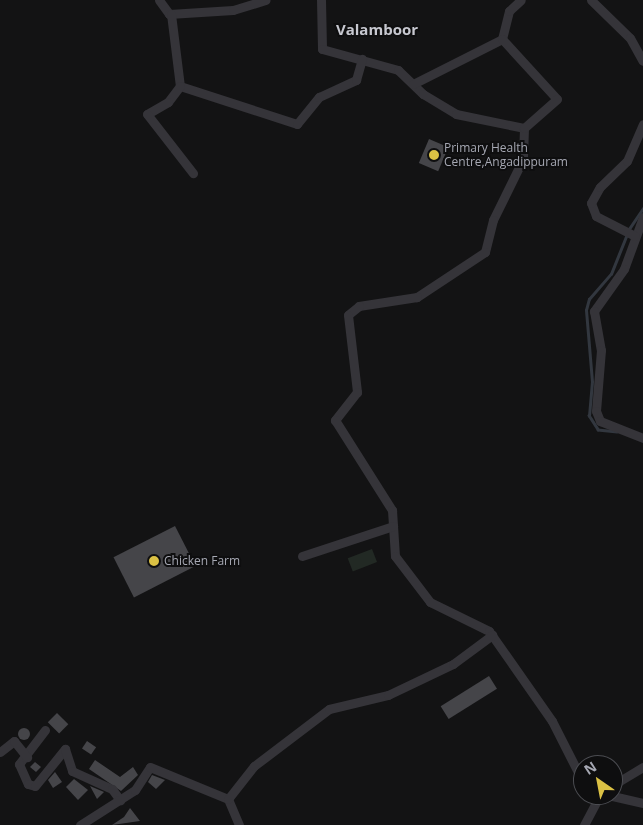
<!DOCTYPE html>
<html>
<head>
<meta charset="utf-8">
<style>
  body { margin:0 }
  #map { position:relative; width:643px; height:825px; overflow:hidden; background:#131314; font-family:"Open Sans",sans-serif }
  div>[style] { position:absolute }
  .green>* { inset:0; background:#222924; transform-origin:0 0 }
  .stream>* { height:2.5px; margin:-1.25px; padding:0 1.25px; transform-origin:1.25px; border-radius:1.25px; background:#32373f }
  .building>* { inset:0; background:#454549; transform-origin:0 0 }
  .round { border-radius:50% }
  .minor>* { height:9px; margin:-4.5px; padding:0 4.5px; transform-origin:4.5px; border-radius:4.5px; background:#353439 }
  .dots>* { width:14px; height:14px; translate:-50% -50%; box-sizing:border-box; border:2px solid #0e0e0f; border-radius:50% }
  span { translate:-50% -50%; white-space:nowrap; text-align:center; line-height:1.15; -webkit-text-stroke:4px #0e0e0f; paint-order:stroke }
  .poi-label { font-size:12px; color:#a6a8b3 }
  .left { translate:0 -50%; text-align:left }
  .quarter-label { font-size:15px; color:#c7c8d0; font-weight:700 }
  .north { position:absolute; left:573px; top:755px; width:50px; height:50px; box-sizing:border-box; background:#0e0e0f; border:1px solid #4b4c51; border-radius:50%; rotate:327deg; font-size:14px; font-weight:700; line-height:20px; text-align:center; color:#a6a8b3 }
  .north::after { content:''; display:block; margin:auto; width:18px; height:22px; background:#dbc144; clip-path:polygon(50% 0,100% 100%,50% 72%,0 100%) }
</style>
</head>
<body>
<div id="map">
  <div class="green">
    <i style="left:372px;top:549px;width:14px;height:26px;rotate:69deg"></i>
  </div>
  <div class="stream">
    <i style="left:629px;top:229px;width:25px;rotate:-56deg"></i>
    <i style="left:617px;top:432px;width:19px;rotate:-174deg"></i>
    <i style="left:598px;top:430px;width:17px;rotate:-123deg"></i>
    <i style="left:589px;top:416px;width:34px;rotate:-85deg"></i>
    <i style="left:592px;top:382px;width:72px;rotate:-94.8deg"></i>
    <i style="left:586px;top:310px;width:11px;rotate:-75deg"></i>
    <i style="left:589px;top:299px;width:33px;rotate:-49deg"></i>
    <i style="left:611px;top:274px;width:43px;rotate:-68.2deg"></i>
  </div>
  <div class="building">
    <i style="left:429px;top:139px;width:21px;height:26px;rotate:23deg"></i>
    <i style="left:175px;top:526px;width:45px;height:69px;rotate:63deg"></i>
    <i style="left:489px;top:676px;width:15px;height:57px;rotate:58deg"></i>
    <i style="left:57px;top:713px;width:16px;height:13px;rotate:45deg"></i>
    <i class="round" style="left:18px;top:728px;width:12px;height:12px"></i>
    <i style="left:87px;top:741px;width:11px;height:9px;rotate:34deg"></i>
    <i style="clip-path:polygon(95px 760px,120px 777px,133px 767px,138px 775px,121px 791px,89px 769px)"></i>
    <i style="clip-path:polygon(35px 762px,41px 767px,36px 772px,30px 767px)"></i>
    <i style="clip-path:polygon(55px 772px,62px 782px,53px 788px,48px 780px)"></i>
    <i style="clip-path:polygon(152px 775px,165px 780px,156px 789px,148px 782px)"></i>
    <i style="clip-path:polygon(74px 779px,88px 790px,78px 800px,66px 787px)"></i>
    <i style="clip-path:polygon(90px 786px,104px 792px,97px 799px)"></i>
    <i style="clip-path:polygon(130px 808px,140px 821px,112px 825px,124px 817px)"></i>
  </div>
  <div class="minor">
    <i style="left:159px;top:0;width:17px;rotate:54deg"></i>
    <i style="left:169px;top:14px;width:64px;rotate:-3.6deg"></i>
    <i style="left:233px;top:10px;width:34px;rotate:-17deg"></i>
    <i style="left:321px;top:0;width:49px;rotate:88.8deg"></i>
    <i style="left:322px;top:49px;width:79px;rotate:15.4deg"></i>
    <i style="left:398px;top:70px;width:35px;rotate:44deg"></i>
    <i style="left:423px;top:94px;width:39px;rotate:31deg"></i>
    <i style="left:456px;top:114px;width:69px;rotate:11.6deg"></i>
    <i style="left:524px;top:128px;width:31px;rotate:92deg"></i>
    <i style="left:523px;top:159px;width:68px;rotate:116.2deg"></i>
    <i style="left:493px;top:220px;width:33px;rotate:104deg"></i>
    <i style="left:485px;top:252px;width:82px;rotate:146.5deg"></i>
    <i style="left:417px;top:297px;width:59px;rotate:171.2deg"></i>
    <i style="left:359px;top:306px;width:14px;rotate:141deg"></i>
    <i style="left:348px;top:315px;width:78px;rotate:83.3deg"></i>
    <i style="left:357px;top:392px;width:36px;rotate:128deg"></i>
    <i style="left:335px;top:420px;width:107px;rotate:57.7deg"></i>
    <i style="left:392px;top:510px;width:46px;rotate:86.3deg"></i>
    <i style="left:395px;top:556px;width:58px;rotate:52.7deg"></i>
    <i style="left:430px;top:602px;width:66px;rotate:26.2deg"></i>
    <i style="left:489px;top:631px;width:110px;rotate:55deg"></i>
    <i style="left:552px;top:721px;width:68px;rotate:63.1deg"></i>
    <i style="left:591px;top:0;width:54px;rotate:44.3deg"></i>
    <i style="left:630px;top:38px;width:26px;rotate:61deg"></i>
    <i style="left:171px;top:14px;width:73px;rotate:82.9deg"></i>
    <i style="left:180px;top:86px;width:123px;rotate:18deg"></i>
    <i style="left:297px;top:124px;width:35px;rotate:-51deg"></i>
    <i style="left:319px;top:97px;width:41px;rotate:-24.7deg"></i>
    <i style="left:356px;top:80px;width:22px;rotate:-74deg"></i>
    <i style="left:502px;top:39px;width:29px;rotate:-76deg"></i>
    <i style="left:509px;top:11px;width:16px;rotate:-43deg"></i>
    <i style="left:413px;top:84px;width:100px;rotate:-26.8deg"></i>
    <i style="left:502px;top:39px;width:81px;rotate:47.5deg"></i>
    <i style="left:557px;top:99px;width:44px;rotate:138.7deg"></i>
    <i style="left:180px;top:86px;width:20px;rotate:127deg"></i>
    <i style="left:168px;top:102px;width:24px;rotate:150deg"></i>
    <i style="left:147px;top:114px;width:75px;rotate:52.1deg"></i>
    <i style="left:643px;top:217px;width:55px;rotate:110.1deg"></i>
    <i style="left:624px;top:269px;width:52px;rotate:125.5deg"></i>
    <i style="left:594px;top:311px;width:40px;rotate:80deg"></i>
    <i style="left:601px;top:350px;width:61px;rotate:94.7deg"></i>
    <i style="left:596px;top:411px;width:11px;rotate:68deg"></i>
    <i style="left:600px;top:421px;width:46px;rotate:21.6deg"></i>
    <i style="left:635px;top:236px;width:44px;rotate:-152.9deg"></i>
    <i style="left:596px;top:216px;width:14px;rotate:-111deg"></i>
    <i style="left:591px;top:203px;width:18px;rotate:-61deg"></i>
    <i style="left:600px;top:187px;width:37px;rotate:-44deg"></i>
    <i style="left:627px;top:161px;width:40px;rotate:-66.6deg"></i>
    <i style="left:302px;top:556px;width:96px;rotate:-18.2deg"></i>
    <i style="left:45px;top:730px;width:43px;rotate:127.4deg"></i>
    <i style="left:19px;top:764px;width:22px;rotate:66deg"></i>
    <i style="left:28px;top:784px;width:7px;rotate:16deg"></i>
    <i style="left:35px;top:786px;width:48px;rotate:-51deg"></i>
    <i style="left:65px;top:749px;width:23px;rotate:72deg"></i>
    <i style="left:72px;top:771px;width:44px;rotate:24.2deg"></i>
    <i style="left:112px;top:789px;width:14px;rotate:54deg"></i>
    <i style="left:0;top:752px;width:18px;rotate:-38deg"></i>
    <i style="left:14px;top:741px;width:21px;rotate:51deg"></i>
    <i style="left:613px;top:785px;width:35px;rotate:-31deg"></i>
    <i style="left:608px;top:795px;width:36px;rotate:13deg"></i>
    <i style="left:228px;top:799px;width:28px;rotate:67deg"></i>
    <i style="left:80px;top:825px;width:65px;rotate:-32.5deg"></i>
    <i style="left:135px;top:790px;width:27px;rotate:-57deg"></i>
    <i style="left:150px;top:767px;width:84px;rotate:22.3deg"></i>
    <i style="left:228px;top:799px;width:42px;rotate:-51.8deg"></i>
    <i style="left:254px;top:766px;width:94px;rotate:-37.2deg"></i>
    <i style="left:329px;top:709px;width:61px;rotate:-13.3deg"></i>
    <i style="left:388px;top:695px;width:72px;rotate:-25.5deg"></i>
    <i style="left:453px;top:664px;width:49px;rotate:-36.6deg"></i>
    <i style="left:584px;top:825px;width:34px;rotate:-62deg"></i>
  </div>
  <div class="dots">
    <i style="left:434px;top:155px;background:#dbc144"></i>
    <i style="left:154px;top:561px;background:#dbc144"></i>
  </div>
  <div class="poi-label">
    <span class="left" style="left:444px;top:155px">Primary Health<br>Centre,Angadippuram</span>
    <span class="left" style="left:164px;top:561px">Chicken Farm</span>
  </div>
  <div class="quarter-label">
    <span style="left:377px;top:30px">Valamboor</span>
  </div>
  <div class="north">N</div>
</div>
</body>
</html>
